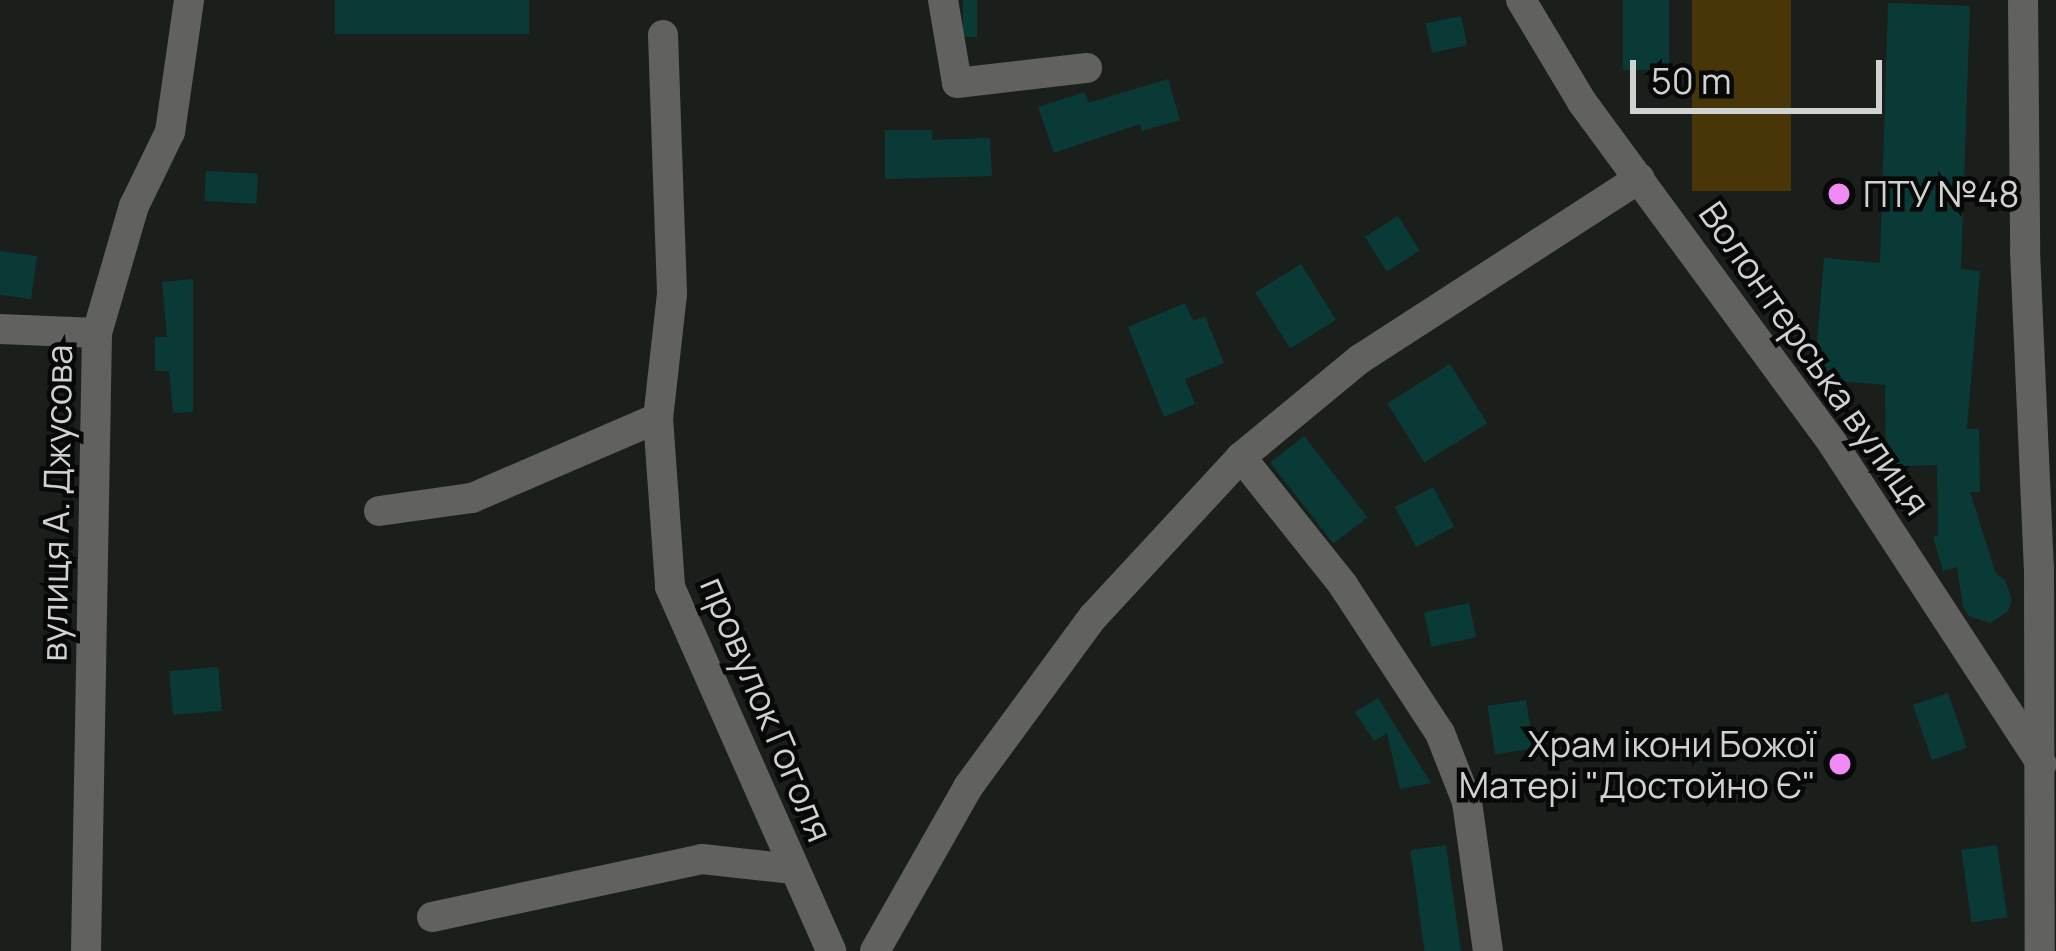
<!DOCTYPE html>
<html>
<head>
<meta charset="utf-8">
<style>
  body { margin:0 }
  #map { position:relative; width:2056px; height:951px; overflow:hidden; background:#1b1f1c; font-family:Manrope,sans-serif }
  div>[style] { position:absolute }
  .green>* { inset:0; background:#483508; transform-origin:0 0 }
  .building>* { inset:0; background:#0a3a36; transform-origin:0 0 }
  .minor>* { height:30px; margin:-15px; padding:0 15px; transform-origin:15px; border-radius:15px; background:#616260 }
  .dots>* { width:33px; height:33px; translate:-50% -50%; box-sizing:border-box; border:6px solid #070807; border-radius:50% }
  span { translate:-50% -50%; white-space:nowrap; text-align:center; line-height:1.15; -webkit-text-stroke:9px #070807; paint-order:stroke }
  .poi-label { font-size:36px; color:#cfd2d0 }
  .left { translate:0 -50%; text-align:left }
  .right { translate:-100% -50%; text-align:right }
  .street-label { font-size:36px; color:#cfd2d0 }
  .scale { position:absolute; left:1630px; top:60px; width:252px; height:54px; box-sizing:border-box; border:6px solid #cfd2d0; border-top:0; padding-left:15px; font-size:36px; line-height:42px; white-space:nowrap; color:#cfd2d0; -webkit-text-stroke:9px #070807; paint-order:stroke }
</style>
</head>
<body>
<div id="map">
  <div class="green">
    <i style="left:1692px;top:0;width:99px;height:191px"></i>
  </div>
  <div class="building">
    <i style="left:335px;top:0;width:194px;height:34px"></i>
    <i style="left:963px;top:0;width:14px;height:37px"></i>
    <i style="left:1623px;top:0;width:46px;height:70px"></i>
    <i style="clip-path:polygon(1888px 3px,1970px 6px,1961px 269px,1980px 271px,1967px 429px,1979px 429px,1980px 492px,1970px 492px,1996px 574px,2005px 580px,2012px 600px,2008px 611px,1990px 623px,1969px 616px,1963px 607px,1957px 567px,1943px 571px,1933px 537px,1938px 535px,1937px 465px,1886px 467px,1885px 385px,1814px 379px,1824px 258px,1880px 263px)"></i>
    <i style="left:1461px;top:16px;width:30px;height:36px;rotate:78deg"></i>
    <i style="clip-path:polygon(1168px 79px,1180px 120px,1142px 131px,1140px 124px,1054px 153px,1038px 107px,1085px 92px,1088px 103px)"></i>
    <i style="clip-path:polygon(885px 130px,932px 130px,932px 140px,990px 138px,992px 176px,885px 179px)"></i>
    <i style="left:206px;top:171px;width:52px;height:30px;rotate:3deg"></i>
    <i style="left:1398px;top:216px;width:41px;height:39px;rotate:58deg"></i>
    <i style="clip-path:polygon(0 251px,37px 256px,31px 299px,0 295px)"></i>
    <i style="left:1301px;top:264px;width:66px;height:54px;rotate:58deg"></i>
    <i style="clip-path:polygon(193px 279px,193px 412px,173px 413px,169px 371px,155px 371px,155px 337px,167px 337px,162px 282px)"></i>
    <i style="clip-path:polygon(1185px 303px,1193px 321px,1205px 316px,1224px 363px,1185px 379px,1195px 404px,1164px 417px,1128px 327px)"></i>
    <i style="left:1450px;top:364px;width:70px;height:74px;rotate:58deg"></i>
    <i style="left:1304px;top:436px;width:103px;height:43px;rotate:52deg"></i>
    <i style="left:1433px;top:487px;width:45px;height:43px;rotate:62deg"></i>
    <i style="left:1469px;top:603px;width:35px;height:46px;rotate:78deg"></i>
    <i style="left:218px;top:667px;width:44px;height:49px;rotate:85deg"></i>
    <i style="left:1948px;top:693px;width:58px;height:37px;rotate:71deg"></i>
    <i style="clip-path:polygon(1378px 698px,1396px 727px,1431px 783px,1400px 789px,1387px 733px,1374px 741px,1355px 712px)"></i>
    <i style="left:1526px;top:700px;width:49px;height:39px;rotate:81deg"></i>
    <i style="left:1446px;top:845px;width:107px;height:36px;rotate:82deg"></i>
    <i style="left:1997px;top:845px;width:73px;height:36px;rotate:82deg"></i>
  </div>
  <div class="minor">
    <i style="left:943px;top:0;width:84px;rotate:80.4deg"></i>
    <i style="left:957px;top:83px;width:131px;rotate:-6.6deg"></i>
    <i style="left:1521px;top:0;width:119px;rotate:59.1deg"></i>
    <i style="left:1582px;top:102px;width:424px;rotate:53.7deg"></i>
    <i style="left:1833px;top:444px;width:382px;rotate:56.9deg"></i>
    <i style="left:2023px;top:0;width:251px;rotate:89.5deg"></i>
    <i style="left:2025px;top:251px;width:316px;rotate:87.5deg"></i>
    <i style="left:2039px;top:567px;width:384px;rotate:89.9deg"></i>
    <i style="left:663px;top:35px;width:259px;rotate:88deg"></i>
    <i style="left:672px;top:294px;width:125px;rotate:96.4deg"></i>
    <i style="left:658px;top:418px;width:169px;rotate:85.9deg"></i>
    <i style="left:670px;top:587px;width:398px;rotate:66.1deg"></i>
    <i style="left:0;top:329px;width:97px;rotate:2.4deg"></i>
    <i style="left:1241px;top:457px;width:164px;rotate:51.4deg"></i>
    <i style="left:1343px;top:585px;width:177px;rotate:56.8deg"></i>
    <i style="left:1440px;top:733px;width:74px;rotate:68.6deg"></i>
    <i style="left:1467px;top:802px;width:150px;rotate:82deg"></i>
    <i style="left:379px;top:511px;width:94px;rotate:-8deg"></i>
    <i style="left:472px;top:498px;width:202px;rotate:-23.3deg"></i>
    <i style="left:432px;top:917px;width:276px;rotate:-12.1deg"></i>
    <i style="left:702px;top:859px;width:92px;rotate:6.3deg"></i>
    <i style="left:86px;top:951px;width:618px;rotate:-88.98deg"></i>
    <i style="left:97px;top:333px;width:132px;rotate:-73.8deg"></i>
    <i style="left:134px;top:206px;width:82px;rotate:-64.1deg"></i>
    <i style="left:170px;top:132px;width:133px;rotate:-81.8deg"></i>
    <i style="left:875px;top:951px;width:189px;rotate:-60.4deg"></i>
    <i style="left:968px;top:787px;width:211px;rotate:-53.7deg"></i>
    <i style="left:1093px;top:617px;width:218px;rotate:-47.2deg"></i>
    <i style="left:1241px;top:457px;width:154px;rotate:-39.5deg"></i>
    <i style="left:1360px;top:359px;width:333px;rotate:-32.9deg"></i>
  </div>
  <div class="dots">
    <i style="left:1839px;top:194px;background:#f18af4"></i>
    <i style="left:1840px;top:764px;background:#f18af4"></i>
  </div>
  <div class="poi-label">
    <span class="left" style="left:1863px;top:194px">ПТУ №48</span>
    <span class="right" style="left:1816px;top:764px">Храм ікони Божої<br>Матері "Достойно Є"</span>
  </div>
  <div class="street-label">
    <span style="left:1815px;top:358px;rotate:55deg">Волонтерська вулиця</span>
    <span style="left:56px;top:503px;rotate:-89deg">вулиця А. Джусова</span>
    <span style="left:767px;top:709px;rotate:67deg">провулок Гоголя</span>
  </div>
  <div class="scale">50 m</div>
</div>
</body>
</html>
